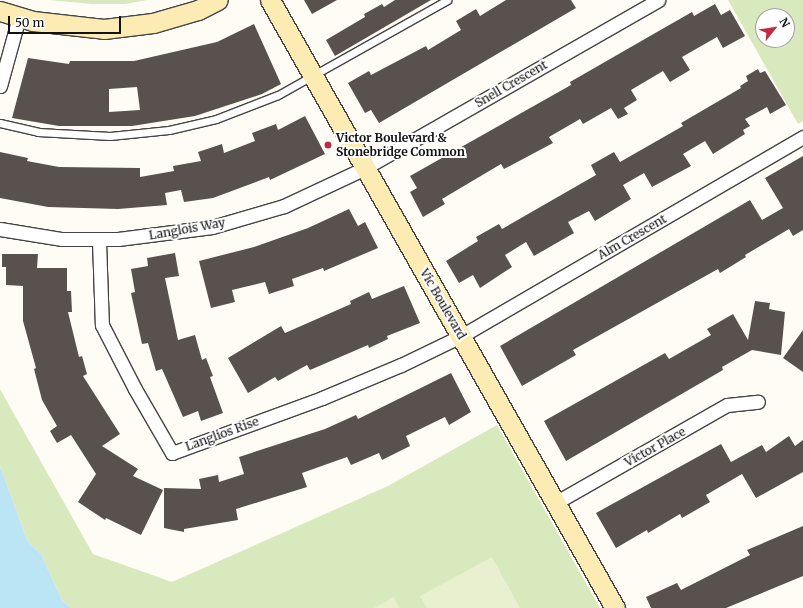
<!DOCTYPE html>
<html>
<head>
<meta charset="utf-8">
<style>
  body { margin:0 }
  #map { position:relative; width:803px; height:608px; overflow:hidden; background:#fffcf5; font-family:Merriweather,serif }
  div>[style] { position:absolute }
  .green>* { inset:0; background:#d9e9be }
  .pitch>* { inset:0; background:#e8f0d0 }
  .water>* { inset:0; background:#bbe5f4 }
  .building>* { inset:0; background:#59514d }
  .roads { filter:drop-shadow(1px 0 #444) drop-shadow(-1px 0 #444) drop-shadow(0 1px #444) drop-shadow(0 -1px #444) }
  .lane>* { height:7px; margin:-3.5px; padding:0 3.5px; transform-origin:3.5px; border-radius:3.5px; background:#fff }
  .street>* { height:13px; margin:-6.5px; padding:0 6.5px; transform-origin:6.5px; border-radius:6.5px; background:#fff }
  .secondary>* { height:19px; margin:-9.5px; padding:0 9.5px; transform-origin:9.5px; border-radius:9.5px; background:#fcecb3 }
  .dots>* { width:11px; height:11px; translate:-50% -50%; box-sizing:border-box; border:2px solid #fff; border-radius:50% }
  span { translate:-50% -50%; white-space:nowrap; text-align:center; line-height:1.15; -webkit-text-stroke:4px #fff; paint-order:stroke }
  .street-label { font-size:12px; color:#111 }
  .poi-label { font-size:12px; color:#111; font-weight:700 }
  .left { translate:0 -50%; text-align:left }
  .north { position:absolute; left:755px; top:8px; width:40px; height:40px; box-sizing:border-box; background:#fff; border:1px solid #a0a0a0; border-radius:50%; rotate:60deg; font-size:11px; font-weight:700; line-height:16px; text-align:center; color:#111 }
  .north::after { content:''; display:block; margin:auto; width:14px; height:18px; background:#bc2d42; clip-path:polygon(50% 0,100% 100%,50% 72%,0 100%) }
  .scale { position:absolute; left:8px; top:16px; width:113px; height:18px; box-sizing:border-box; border:2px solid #111; border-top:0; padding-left:5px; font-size:12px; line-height:14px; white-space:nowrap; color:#111; -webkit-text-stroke:3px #fff; paint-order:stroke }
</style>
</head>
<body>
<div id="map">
  <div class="green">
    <i style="clip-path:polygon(49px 0,147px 0,125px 4px,92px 4px)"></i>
    <i style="clip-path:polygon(evenodd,728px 0,803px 0,803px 121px,798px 124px,728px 0,763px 16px,787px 16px,787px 40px,763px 40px,763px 16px)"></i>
    <i style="clip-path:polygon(0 389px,93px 554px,172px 582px,388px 486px,497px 425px,600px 608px,71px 608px,62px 600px,41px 554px,28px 542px,0 466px)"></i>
  </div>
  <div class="pitch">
    <i style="clip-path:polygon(492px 557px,520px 608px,427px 608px,420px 596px)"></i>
    <i style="clip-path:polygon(394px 597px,399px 608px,374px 608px)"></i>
  </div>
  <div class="water">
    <i style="clip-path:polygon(0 466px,28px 542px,41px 554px,62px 600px,71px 608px,0 608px)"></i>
  </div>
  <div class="building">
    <i style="clip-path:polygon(304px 0,337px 0,312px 14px)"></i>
    <i style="clip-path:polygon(395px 0,431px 0,335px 56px,326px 40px,365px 17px,364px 14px,382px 4px,384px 7px)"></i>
    <i style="clip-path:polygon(506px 0,571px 0,576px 8px,379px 123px,371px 110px,365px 113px,348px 83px,369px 71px,371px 75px,426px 46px,428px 50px,461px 30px,456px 21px,476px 9px,480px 16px)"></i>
    <i style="clip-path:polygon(715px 4px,721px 15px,730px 10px,745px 36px,723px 48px,717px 37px,682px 57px,690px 70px,670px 82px,663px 71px,631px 90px,637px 100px,624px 108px,628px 114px,618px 119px,611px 108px,583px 124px,580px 119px,549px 137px,553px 143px,504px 169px,501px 164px,442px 199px,445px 204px,423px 217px,410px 192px,417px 188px,410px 176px,571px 85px,570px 82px,657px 32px,692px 12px,694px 16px)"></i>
    <i style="clip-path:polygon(evenodd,254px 24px,281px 84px,262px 94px,195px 116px,132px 126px,59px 126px,12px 118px,28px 58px,69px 64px,70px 61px,134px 61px,217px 42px,254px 24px,137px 87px,140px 110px,109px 112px,109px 89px,137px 87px)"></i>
    <i style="clip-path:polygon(758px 69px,760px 73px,765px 71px,786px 105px,770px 114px,767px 107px,745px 119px,750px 126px,743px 130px,745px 134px,713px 154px,705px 141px,683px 154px,691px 166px,652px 187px,644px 173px,623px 185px,631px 199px,595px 221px,589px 211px,568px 222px,574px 233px,534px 256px,526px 242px,505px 255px,512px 267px,480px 288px,473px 275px,459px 283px,446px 261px,478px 241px,476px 237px,499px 224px,502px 229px,596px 175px,591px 165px,614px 152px,620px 162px,683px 126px,681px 123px,741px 88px,740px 86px,748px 81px,746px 76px)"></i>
    <i style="clip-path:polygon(305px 116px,325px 154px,270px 180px,269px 177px,213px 198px,184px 202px,181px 190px,165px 193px,167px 205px,118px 209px,48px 207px,0 198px,0 152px,28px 158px,27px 161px,59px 167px,140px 168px,140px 177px,174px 171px,173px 166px,201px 161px,198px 152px,222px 144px,224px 153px,255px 141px,252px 133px,276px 124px,278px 130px)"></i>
    <i style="clip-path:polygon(803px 156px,803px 230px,793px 236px,789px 229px,745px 255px,746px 257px,720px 273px,718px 269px,573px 350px,576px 355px,522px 386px,500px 346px,750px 200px,762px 220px,783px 208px,765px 178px)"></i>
    <i style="clip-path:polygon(349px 209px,358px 226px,365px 222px,378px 248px,324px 271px,323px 268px,292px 279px,294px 286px,269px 294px,265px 282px,232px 290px,235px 302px,211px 308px,199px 261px,254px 247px,308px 228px)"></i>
    <i style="clip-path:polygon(175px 253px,179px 276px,165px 278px,178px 340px,195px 335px,202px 360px,206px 358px,213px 376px,210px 377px,223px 413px,201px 421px,198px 411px,183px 417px,162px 369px,156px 371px,148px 343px,142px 344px,131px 293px,135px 292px,131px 269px,148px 266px,147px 258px)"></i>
    <i style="clip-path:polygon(2px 254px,38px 254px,37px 268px,67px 268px,67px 291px,71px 291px,72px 312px,68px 312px,79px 357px,82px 356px,87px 374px,83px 376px,120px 434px,102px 446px,138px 469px,133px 476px,163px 490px,141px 535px,106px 518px,105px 520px,78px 502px,96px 474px,71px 435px,57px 443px,50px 431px,57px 426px,42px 400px,34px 369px,36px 368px,23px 321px,23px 286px,6px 285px,6px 267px,2px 267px)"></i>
    <i style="clip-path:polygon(404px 286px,420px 323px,387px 336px,388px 339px,369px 348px,368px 345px,310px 370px,307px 365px,278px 381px,275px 377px,248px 393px,228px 358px,281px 326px,285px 333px,351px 304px,350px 301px,369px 292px,372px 299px)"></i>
    <i style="clip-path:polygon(755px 301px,770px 303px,769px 309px,785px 312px,781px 355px,752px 350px,722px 367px,723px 370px,566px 461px,544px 421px,665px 353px,669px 359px,711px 335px,707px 329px,733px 314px,748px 340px)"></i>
    <i style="clip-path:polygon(803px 330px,803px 372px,783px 358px)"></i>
    <i style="clip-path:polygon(451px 373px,471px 412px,449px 425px,445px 417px,406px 436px,410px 446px,382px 460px,379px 453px,351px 465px,347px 457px,302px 473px,307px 487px,236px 509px,238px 520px,184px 529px,184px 532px,164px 528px,164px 488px,201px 489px,199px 479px,218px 475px,219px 482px,244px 474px,239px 457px,325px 429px,356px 415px,358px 419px)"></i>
    <i style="clip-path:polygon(789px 436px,795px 446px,803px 440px,803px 472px,756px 498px,742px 474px,706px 495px,710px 502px,682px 518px,680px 514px,648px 533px,647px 530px,616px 548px,596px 513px,721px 444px,731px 462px,762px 445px,766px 452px)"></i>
    <i style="clip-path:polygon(803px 526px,803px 576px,726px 608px,651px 608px,646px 597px,677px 583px,681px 590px,750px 555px,747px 550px)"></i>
  </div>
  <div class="roads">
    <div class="lane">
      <i style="left:0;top:123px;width:39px;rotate:13deg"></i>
      <i style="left:38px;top:132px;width:72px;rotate:3.2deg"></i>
      <i style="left:110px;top:136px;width:59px;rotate:-5.8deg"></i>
      <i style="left:169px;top:130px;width:48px;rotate:-13.2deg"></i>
      <i style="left:216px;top:119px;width:66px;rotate:-21.2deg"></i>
      <i style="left:278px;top:95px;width:194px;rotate:-29.3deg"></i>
    </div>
    <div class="street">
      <i style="left:0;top:86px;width:72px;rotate:-74.6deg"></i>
      <i style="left:0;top:229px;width:63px;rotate:9.2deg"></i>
      <i style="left:62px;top:239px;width:56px"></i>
      <i style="left:118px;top:239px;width:95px;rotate:-7.3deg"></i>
      <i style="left:212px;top:227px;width:75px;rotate:-16.3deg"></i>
      <i style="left:284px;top:206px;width:89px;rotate:-25.1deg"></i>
      <i style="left:365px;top:168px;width:338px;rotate:-29.8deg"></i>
      <i style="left:99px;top:241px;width:84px;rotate:88deg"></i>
      <i style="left:102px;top:325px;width:72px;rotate:62.7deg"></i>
      <i style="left:135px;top:389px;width:74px;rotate:60deg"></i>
      <i style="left:172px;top:453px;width:160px;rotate:-20.1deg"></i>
      <i style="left:322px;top:398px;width:86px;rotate:-22.7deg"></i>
      <i style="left:401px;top:365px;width:67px;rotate:-25.8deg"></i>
      <i style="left:461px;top:336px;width:396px;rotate:-30.2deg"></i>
      <i style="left:555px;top:503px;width:198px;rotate:-29.7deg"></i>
      <i style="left:727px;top:405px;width:31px;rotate:-6deg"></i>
    </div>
    <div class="secondary">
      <i style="left:270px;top:0;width:699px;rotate:60.43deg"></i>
      <i style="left:0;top:11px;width:34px;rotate:17deg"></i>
      <i style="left:33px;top:21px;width:71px;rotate:6.4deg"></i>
      <i style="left:104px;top:29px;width:49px;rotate:-7deg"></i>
      <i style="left:153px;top:23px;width:47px;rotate:-16.1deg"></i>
      <i style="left:198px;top:10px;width:22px;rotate:-27deg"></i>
    </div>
  </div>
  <div class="dots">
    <i style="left:328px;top:145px;background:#bc2d42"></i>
  </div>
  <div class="street-label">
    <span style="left:511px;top:84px;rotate:-30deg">Snell Crescent</span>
    <span style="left:187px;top:229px;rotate:-10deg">Langlois Way</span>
    <span style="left:632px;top:237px;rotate:-30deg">Alm Crescent</span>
    <span style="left:443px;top:304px;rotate:60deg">Vic Boulevard</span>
    <span style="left:222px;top:434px;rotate:-20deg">Langlios Rise</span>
    <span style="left:655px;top:447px;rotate:-29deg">Victor Place</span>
  </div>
  <div class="poi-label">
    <span class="left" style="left:336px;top:145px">Victor Boulevard &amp;<br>Stonebridge Common</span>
  </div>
  <div class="north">N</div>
  <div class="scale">50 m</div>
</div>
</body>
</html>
